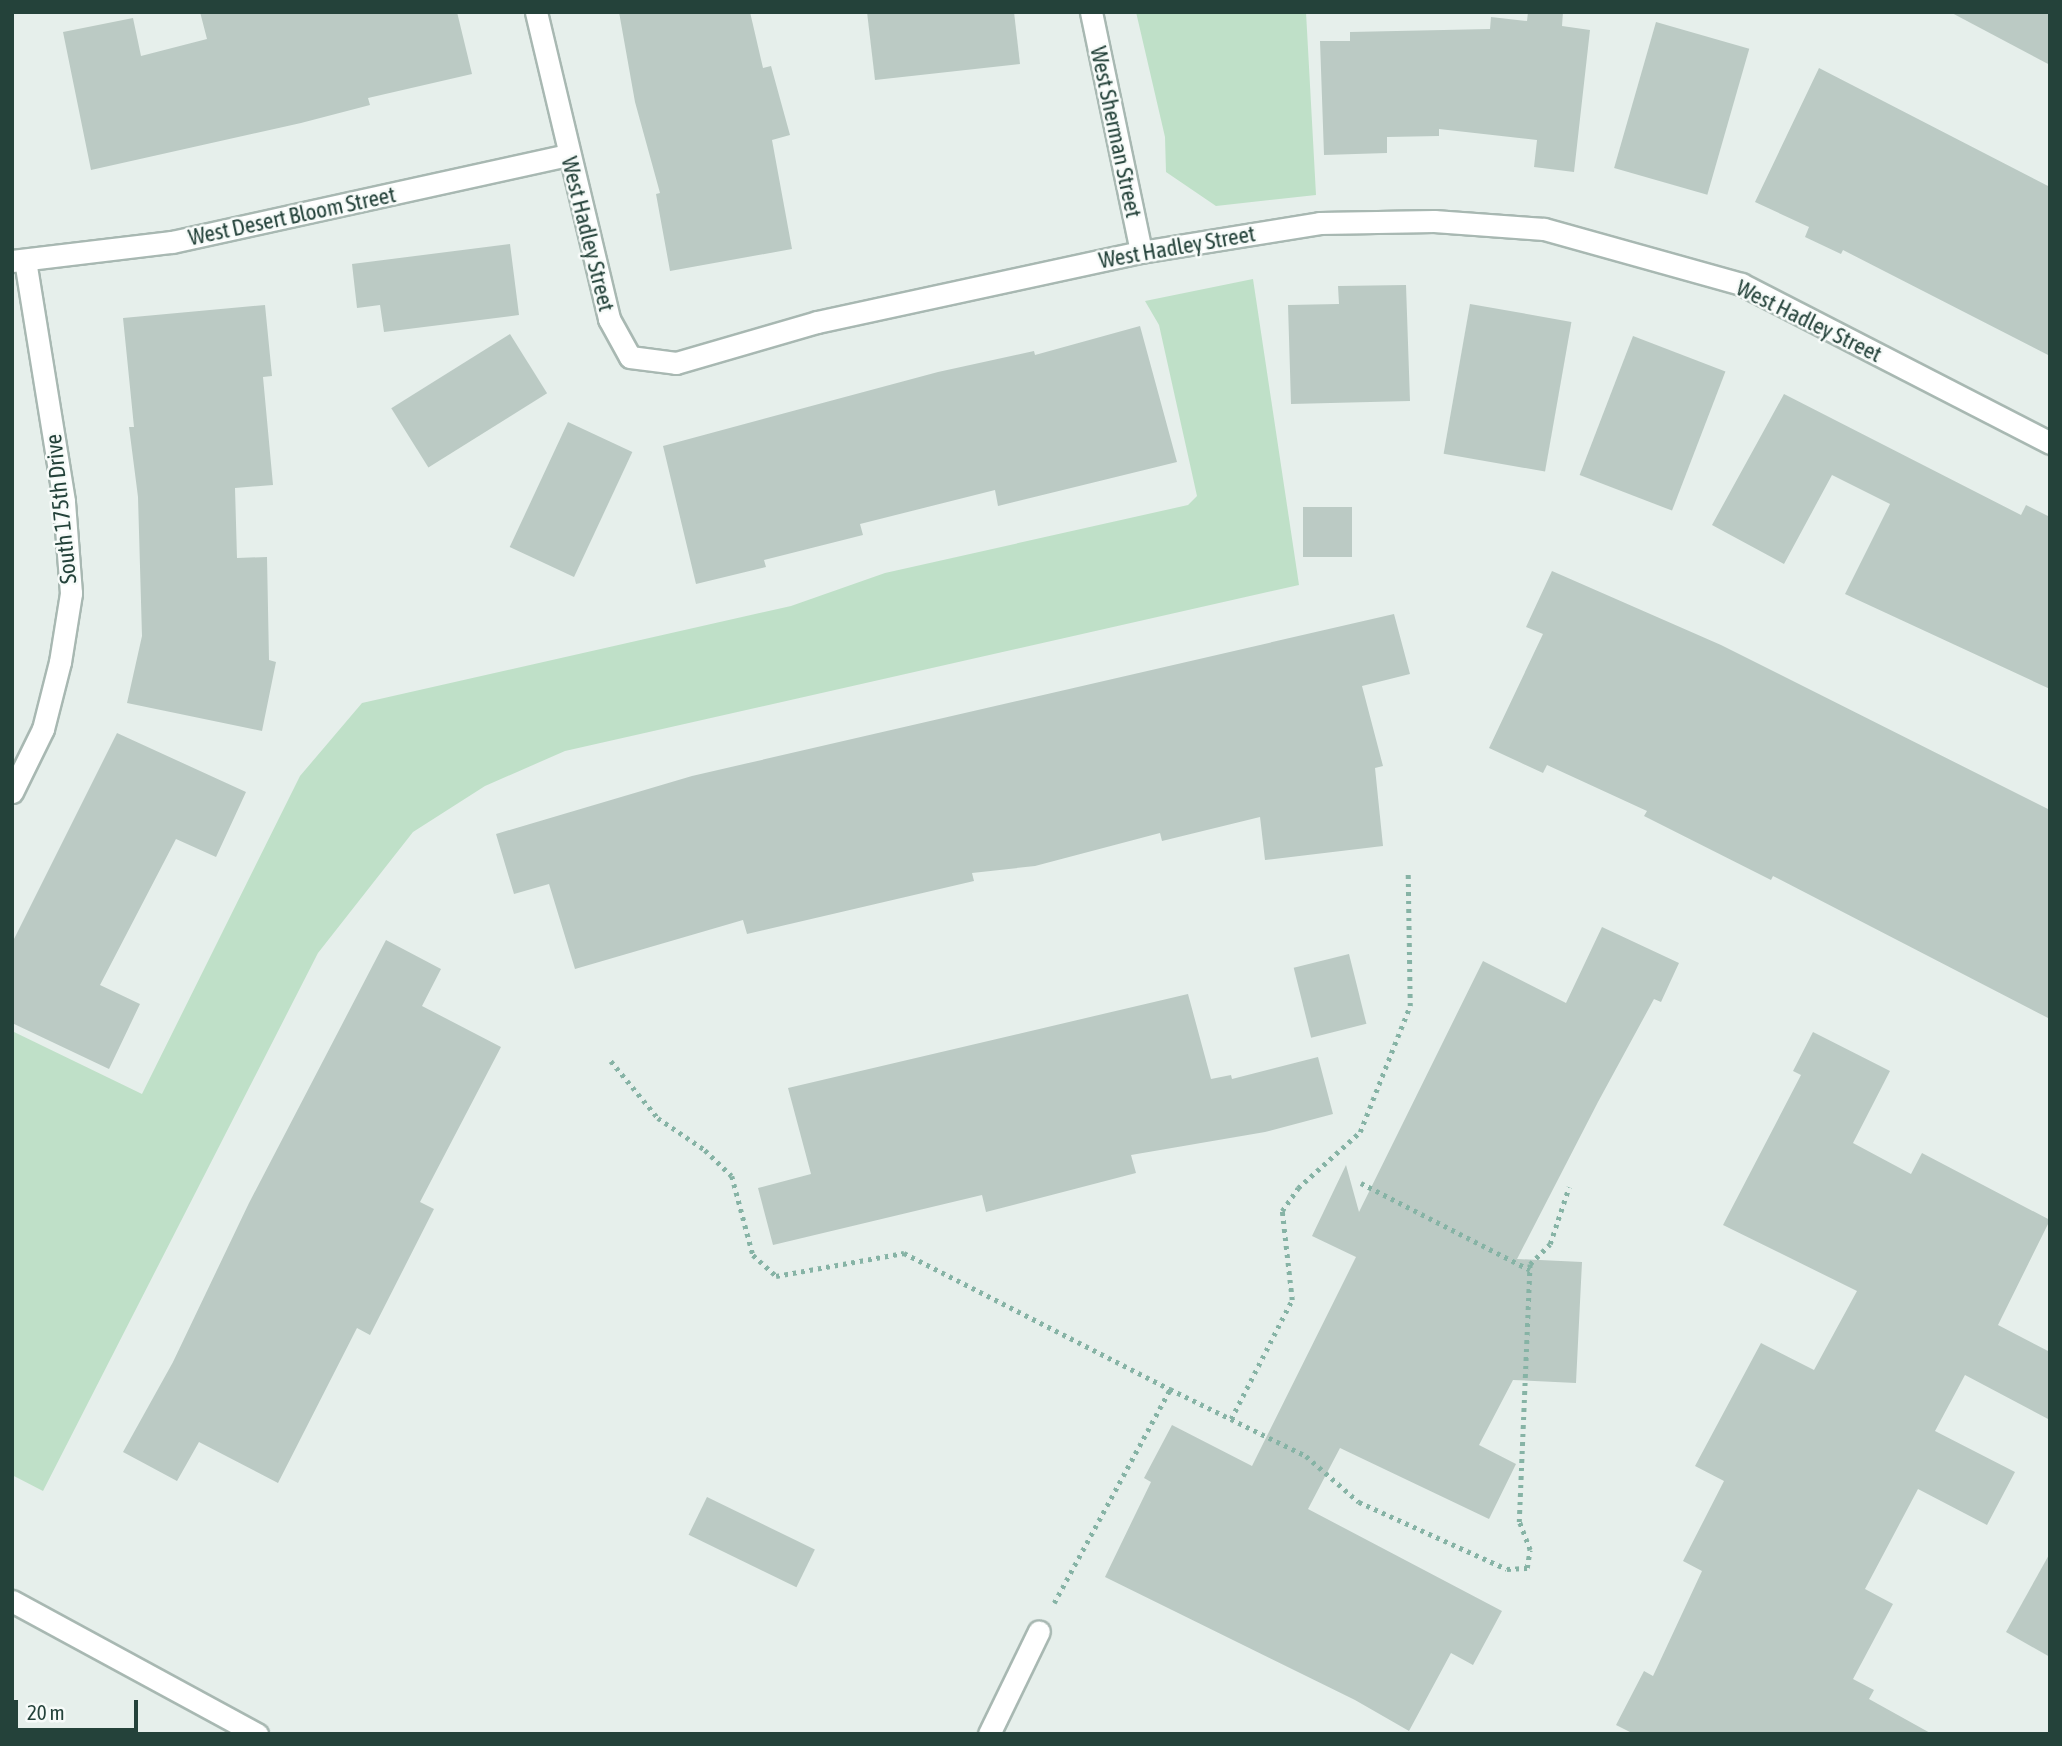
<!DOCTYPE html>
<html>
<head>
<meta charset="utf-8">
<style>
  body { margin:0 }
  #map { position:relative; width:2062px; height:1746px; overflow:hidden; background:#e6efeb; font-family:"Asap Condensed",sans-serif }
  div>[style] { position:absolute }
  .green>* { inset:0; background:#bfe0c8 }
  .building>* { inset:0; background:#bbcac4; transform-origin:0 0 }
  .path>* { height:4.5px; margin-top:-2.25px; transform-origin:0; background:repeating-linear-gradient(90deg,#86b3a5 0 3.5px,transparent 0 8.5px) }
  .roads { filter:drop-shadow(2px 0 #a8b8b2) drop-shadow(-2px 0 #a8b8b2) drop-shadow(0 2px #a8b8b2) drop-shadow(0 -2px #a8b8b2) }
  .lane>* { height:21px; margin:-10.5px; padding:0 10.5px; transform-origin:10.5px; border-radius:10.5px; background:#fff }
  .street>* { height:21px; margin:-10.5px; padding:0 10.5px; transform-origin:10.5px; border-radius:10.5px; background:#fff }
  .secondary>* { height:21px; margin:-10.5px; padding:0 10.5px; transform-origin:10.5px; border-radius:10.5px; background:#fff }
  span { translate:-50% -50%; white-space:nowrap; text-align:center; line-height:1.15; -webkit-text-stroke:5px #f7fbf9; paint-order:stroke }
  .street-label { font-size:23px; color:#24423a }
  .frame { position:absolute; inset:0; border:14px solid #24423a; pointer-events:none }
  .scale { position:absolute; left:14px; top:1700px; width:124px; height:32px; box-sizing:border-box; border:4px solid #24423a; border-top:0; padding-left:9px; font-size:21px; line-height:24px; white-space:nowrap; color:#24423a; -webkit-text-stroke:5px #f7fbf9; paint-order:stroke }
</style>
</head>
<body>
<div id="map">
  <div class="green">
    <i style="clip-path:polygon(1136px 12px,1306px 12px,1316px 195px,1216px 206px,1166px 172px,1165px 137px)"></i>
    <i style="clip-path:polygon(1253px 279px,1299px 585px,565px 751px,485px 786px,413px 832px,318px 953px,43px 1491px,12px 1475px,12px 1031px,142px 1094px,300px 776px,362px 703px,791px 606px,885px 573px,1188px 505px,1197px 496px,1159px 325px,1145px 301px)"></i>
  </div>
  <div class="building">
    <i style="clip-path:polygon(200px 12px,457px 12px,472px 74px,368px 98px,370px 105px,301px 123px,91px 170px,63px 32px,133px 18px,141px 56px,207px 39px)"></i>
    <i style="clip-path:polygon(619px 12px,750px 12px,763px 68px,771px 66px,790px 135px,772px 140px,792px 249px,670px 271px,656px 194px,660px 193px,635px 102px)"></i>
    <i style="clip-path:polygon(867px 12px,1014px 12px,1020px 64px,875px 80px)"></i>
    <i style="clip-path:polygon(1528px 12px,1563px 12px,1562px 26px,1590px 30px,1574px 172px,1534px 167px,1537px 140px,1439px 129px,1439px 136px,1387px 137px,1387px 153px,1324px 155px,1320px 41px,1350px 41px,1350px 32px,1490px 29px,1491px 17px,1527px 21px)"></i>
    <i style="clip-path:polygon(1950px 12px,2050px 12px,2050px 65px)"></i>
    <i style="left:1656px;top:22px;width:97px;height:152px;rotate:16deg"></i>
    <i style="clip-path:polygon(1819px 68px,2050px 187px,2050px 356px,1843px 250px,1841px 254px,1805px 237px,1809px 227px,1755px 202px)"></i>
    <i style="clip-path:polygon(510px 244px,519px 315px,384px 332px,380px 305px,357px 308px,352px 264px)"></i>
    <i style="clip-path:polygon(1406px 285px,1410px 401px,1291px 404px,1288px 305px,1339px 304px,1338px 286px)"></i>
    <i style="left:1470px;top:304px;width:103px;height:152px;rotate:10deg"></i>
    <i style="clip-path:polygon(265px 305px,272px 376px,263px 377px,273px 485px,235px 488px,237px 558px,267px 557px,269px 660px,276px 662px,262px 731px,127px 703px,142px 636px,138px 497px,129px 427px,134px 427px,123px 318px)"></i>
    <i style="clip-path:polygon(1140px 326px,1177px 462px,998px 506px,995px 490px,860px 524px,863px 535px,764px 560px,766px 567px,696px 584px,663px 446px,938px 372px,1034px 351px,1035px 355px)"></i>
    <i style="left:510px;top:334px;width:70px;height:140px;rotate:58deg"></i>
    <i style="left:1633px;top:336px;width:99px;height:149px;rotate:21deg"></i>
    <i style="clip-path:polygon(1784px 394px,2021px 515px,2026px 505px,2050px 517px,2050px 689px,1845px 594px,1890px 504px,1832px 475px,1784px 564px,1712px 525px)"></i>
    <i style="left:568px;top:422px;width:71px;height:138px;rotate:25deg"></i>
    <i style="left:1303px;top:507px;width:49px;height:50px"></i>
    <i style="clip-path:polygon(1552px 571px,1721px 645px,2050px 810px,2050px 1019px,1773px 876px,1771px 880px,1644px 816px,1647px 811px,1547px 765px,1543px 773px,1489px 748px,1543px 634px,1526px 627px)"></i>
    <i style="clip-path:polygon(1394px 614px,1410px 674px,1362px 686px,1383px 766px,1375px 768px,1383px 846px,1265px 860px,1260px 817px,1162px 841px,1160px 833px,1035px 866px,972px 873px,974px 881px,747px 934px,743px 920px,575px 969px,549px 884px,514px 894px,496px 834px,692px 776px)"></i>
    <i style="clip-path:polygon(117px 733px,246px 792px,216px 857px,176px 839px,100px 985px,140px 1004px,109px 1069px,12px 1023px,12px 943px)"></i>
    <i style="clip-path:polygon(1602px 927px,1679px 963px,1661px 1002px,1654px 999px,1598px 1102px,1517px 1259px,1582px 1262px,1576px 1383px,1513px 1380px,1479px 1445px,1516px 1464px,1489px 1519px,1340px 1448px,1308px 1509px,1502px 1611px,1473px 1665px,1451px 1653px,1409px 1731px,1355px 1700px,1105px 1577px,1151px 1482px,1144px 1478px,1172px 1425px,1252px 1466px,1356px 1257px,1312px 1236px,1346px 1165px,1359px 1212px,1483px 961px,1566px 1003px)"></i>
    <i style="clip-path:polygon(386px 940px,441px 969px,422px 1006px,501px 1047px,420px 1202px,434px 1209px,370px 1335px,357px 1328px,278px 1483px,199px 1442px,177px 1481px,123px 1452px,173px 1362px,249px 1203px)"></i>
    <i style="left:1349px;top:954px;width:72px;height:57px;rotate:76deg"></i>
    <i style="clip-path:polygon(1188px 994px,1211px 1079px,1231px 1075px,1232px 1079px,1318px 1057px,1333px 1114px,1265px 1132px,1131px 1155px,1136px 1173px,986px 1212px,982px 1195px,773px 1245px,758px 1188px,811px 1174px,788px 1088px)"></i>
    <i style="clip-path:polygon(1813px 1032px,1890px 1071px,1853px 1143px,1911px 1174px,1922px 1153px,2050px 1220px,1998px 1325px,2050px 1352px,2050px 1420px,1965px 1375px,1935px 1431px,2015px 1472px,1987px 1525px,1918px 1489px,1865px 1589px,1893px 1604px,1853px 1679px,1874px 1690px,1869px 1699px,1932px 1734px,1634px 1734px,1616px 1725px,1644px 1671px,1653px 1676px,1702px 1571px,1683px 1561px,1724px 1481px,1695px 1466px,1761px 1343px,1814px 1370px,1857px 1291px,1723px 1225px,1801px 1075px,1793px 1071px)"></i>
    <i style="left:707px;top:1497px;width:120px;height:42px;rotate:26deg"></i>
    <i style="clip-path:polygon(2050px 1553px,2050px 1657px,2006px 1632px)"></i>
  </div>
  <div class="path">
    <i style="left:611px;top:1061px;width:74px;rotate:50.5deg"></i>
    <i style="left:658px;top:1118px;width:57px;rotate:34.2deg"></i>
    <i style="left:705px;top:1150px;width:37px;rotate:44deg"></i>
    <i style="left:732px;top:1176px;width:82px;rotate:75.1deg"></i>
    <i style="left:753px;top:1255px;width:31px;rotate:42deg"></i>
    <i style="left:776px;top:1276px;width:130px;rotate:-10.2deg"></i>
    <i style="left:904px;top:1253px;width:299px;rotate:27.1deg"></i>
    <i style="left:1361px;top:1183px;width:190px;rotate:27.2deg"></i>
    <i style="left:1231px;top:1419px;width:134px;rotate:-62.9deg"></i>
    <i style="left:1292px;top:1300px;width:90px;rotate:-96.4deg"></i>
    <i style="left:1282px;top:1211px;width:28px;rotate:-55deg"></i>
    <i style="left:1298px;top:1188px;width:84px;rotate:-42.1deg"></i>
    <i style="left:1360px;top:1132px;width:136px;rotate:-68.4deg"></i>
    <i style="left:1410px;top:1006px;width:134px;rotate:-90.9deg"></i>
    <i style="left:1054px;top:1603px;width:243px;rotate:-61.5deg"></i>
    <i style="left:1170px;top:1389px;width:152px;rotate:26.2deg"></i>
    <i style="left:1306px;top:1456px;width:70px;rotate:41deg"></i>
    <i style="left:1359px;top:1502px;width:162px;rotate:24.4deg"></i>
    <i style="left:1507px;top:1569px;width:20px;rotate:-3deg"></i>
    <i style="left:1527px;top:1568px;width:18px;rotate:-81deg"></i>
    <i style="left:1530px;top:1550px;width:30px;rotate:-111deg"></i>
    <i style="left:1519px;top:1522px;width:258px;rotate:-87.6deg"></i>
    <i style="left:1530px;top:1264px;width:28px;rotate:-45deg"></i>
    <i style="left:1550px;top:1244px;width:60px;rotate:-71.6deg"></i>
  </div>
  <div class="roads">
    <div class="lane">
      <i style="left:989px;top:1734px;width:114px;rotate:-64.1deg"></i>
    </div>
    <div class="street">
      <i style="left:536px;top:12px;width:316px;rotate:76.6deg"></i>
      <i style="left:609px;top:319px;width:43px;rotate:61.1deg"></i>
      <i style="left:630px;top:357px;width:46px;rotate:7.4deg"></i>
      <i style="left:676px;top:363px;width:147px;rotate:-16.2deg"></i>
      <i style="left:817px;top:322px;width:331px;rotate:-12.2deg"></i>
      <i style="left:1141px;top:252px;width:181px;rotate:-9.2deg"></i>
      <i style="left:1320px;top:223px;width:114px;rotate:-1deg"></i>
      <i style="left:1434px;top:221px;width:110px;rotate:4.2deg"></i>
      <i style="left:1544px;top:229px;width:205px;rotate:15.6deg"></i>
      <i style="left:1741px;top:284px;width:348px;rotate:27.2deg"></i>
      <i style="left:1091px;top:12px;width:245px;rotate:78.2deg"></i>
      <i style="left:12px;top:261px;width:161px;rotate:-6.8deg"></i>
      <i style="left:172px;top:242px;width:405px;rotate:-12.4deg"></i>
      <i style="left:12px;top:792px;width:70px;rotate:-63.8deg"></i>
      <i style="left:43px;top:729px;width:69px;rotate:-75.8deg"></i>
      <i style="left:60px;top:662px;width:70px;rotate:-80.9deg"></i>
      <i style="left:71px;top:593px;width:92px;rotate:-94.4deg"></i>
      <i style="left:64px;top:501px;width:243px;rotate:-99.2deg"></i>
    </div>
    <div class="secondary">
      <i style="left:12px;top:1601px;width:279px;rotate:28.5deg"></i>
    </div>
  </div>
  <div class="street-label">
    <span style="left:1116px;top:132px;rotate:78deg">West Sherman Street</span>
    <span style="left:292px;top:216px;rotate:-12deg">West Desert Bloom Street</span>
    <span style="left:588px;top:234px;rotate:76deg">West Hadley Street</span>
    <span style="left:1177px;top:247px;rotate:-10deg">West Hadley Street</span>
    <span style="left:1809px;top:321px;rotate:26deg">West Hadley Street</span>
    <span style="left:61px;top:509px;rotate:-96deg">South 175th Drive</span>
  </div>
  <div class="frame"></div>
  <div class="scale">20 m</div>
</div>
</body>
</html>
